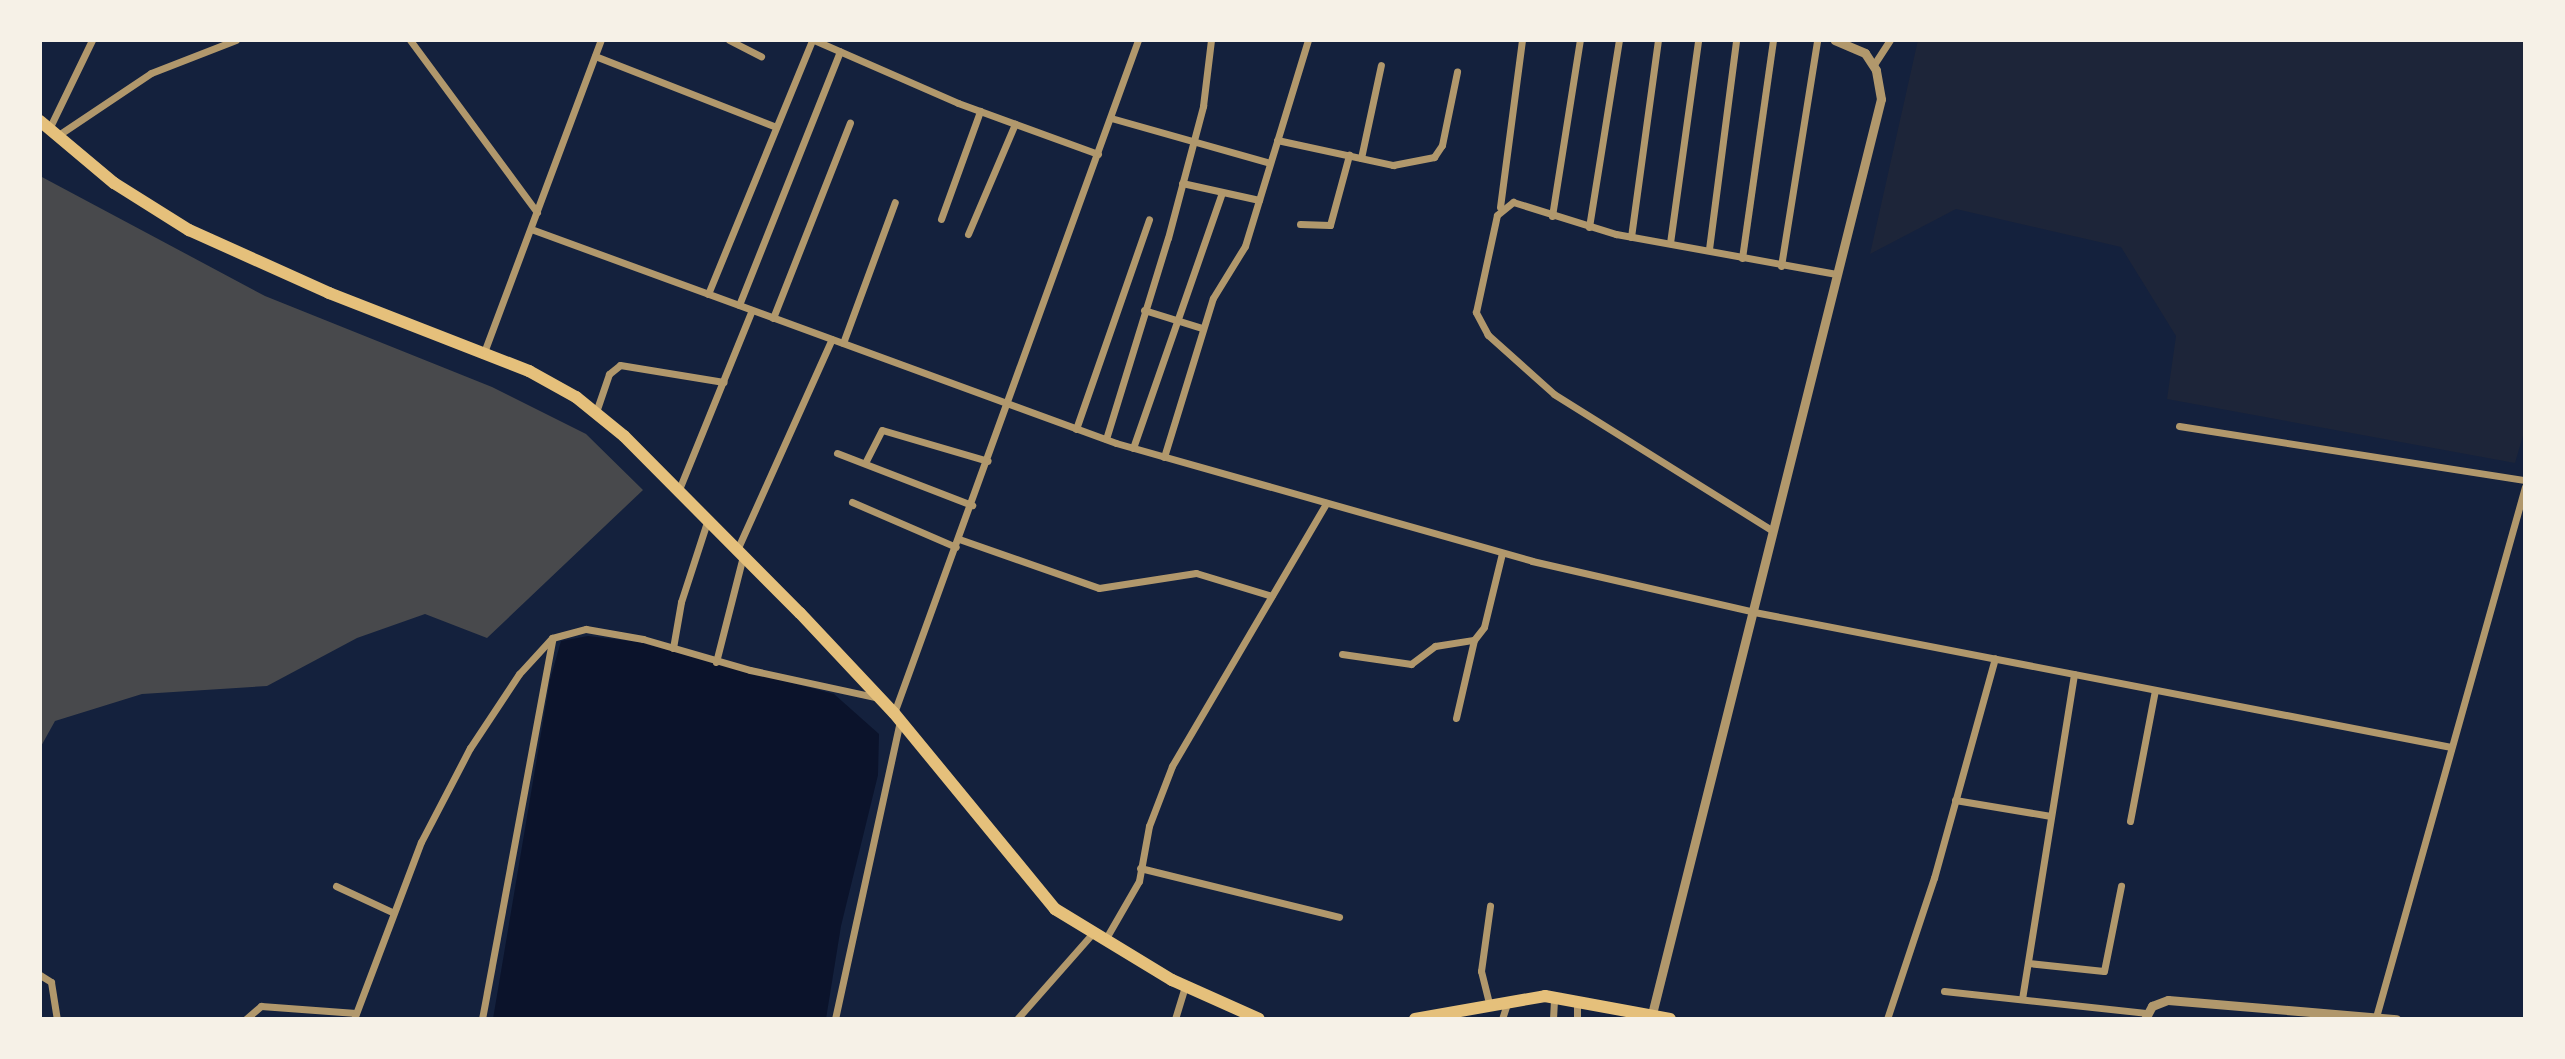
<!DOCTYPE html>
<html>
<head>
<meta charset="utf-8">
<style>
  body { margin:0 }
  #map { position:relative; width:2565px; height:1059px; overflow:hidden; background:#14213d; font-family:"Roboto Condensed",sans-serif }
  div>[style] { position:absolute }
  .green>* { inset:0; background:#1d2539 }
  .water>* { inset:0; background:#0b132b }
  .building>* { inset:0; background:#48494c }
  .minor>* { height:7px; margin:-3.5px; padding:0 3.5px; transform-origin:3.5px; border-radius:3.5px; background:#b1986c }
  .tertiary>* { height:9px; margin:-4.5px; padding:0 4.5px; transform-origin:4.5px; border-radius:4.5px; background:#b1986c }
  .trunk>* { height:12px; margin:-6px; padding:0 6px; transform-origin:6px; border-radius:6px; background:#e5c07b }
  span { translate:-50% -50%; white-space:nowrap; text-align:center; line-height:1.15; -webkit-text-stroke:6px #f6f1e7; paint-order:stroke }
  .frame { position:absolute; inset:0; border:42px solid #f6f1e7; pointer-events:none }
</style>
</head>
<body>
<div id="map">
  <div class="green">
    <i style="clip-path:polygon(1918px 40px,2525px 40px,2525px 429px,2515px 463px,2167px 399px,2176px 336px,2121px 247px,1956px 209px,1870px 254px)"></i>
  </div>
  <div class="water">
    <i style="clip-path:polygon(588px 636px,638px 642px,834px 694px,879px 734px,878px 775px,841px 926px,826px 1019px,493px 1019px,550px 680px,561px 641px)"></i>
  </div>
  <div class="building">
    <i style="clip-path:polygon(40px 176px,265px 296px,492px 387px,586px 434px,643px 490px,487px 638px,425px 614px,357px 638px,267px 686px,142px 694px,55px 721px,40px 748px)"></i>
  </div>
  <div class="minor">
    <i style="left:410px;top:40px;width:214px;rotate:53.6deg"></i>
    <i style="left:729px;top:40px;width:36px;rotate:27deg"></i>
    <i style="left:814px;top:40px;width:157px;rotate:23.6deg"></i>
    <i style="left:958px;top:103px;width:149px;rotate:20deg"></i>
    <i style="left:595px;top:56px;width:194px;rotate:21.4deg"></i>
    <i style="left:1873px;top:66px;width:31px;rotate:-57deg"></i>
    <i style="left:1111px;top:118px;width:165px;rotate:15.8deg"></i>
    <i style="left:49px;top:129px;width:99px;rotate:-64.2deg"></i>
    <i style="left:57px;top:136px;width:113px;rotate:-33.8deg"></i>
    <i style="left:151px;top:73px;width:91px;rotate:-21.2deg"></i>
    <i style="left:1277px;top:140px;width:119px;rotate:12.2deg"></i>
    <i style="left:1393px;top:165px;width:42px;rotate:-11deg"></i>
    <i style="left:1434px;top:157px;width:14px;rotate:-56deg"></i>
    <i style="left:1442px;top:145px;width:75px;rotate:-78.4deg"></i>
    <i style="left:1361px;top:158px;width:95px;rotate:-77.9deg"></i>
    <i style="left:1182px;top:183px;width:79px;rotate:12.4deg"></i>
    <i style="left:1500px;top:207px;width:168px;rotate:-82.5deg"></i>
    <i style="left:1552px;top:216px;width:178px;rotate:-81deg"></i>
    <i style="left:941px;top:219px;width:115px;rotate:-70.1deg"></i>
    <i style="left:1300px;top:224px;width:30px;rotate:2deg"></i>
    <i style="left:1330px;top:225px;width:73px;rotate:-74.8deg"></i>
    <i style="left:1589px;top:227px;width:189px;rotate:-80.9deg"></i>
    <i style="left:531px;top:229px;width:623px;rotate:20.09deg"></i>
    <i style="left:1116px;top:443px;width:432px;rotate:15.8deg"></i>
    <i style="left:1532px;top:561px;width:228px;rotate:12.9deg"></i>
    <i style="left:1754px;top:612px;width:710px;rotate:10.96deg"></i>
    <i style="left:968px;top:234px;width:120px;rotate:-66.9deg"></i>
    <i style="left:1631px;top:237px;width:199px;rotate:-82.2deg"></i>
    <i style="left:1670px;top:243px;width:205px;rotate:-82.1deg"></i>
    <i style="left:1709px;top:249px;width:211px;rotate:-82.6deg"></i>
    <i style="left:1742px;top:258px;width:220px;rotate:-81.9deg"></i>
    <i style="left:1781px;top:266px;width:229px;rotate:-80.9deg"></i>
    <i style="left:708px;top:294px;width:274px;rotate:-67.7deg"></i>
    <i style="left:739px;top:305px;width:273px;rotate:-68.3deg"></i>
    <i style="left:1144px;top:310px;width:61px;rotate:17.2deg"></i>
    <i style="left:773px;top:318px;width:210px;rotate:-68.5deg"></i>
    <i style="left:843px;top:343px;width:150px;rotate:-69.8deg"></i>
    <i style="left:483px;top:355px;width:336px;rotate:-69.5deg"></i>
    <i style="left:596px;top:412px;width:40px;rotate:-71.1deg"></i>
    <i style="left:609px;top:374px;width:14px;rotate:-39deg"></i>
    <i style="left:620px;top:365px;width:105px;rotate:9.3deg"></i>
    <i style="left:2179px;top:426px;width:350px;rotate:8.9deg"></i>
    <i style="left:1076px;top:429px;width:222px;rotate:-70.8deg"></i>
    <i style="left:1106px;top:439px;width:210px;rotate:-72.9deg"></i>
    <i style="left:1168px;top:238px;width:137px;rotate:-75.1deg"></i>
    <i style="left:1203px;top:106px;width:66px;rotate:-83.1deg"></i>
    <i style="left:1133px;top:448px;width:270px;rotate:-70.8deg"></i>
    <i style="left:837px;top:453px;width:145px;rotate:21.1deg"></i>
    <i style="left:1164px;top:457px;width:166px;rotate:-72.9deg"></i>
    <i style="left:1213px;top:298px;width:61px;rotate:-58.4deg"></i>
    <i style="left:1245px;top:246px;width:215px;rotate:-73deg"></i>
    <i style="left:865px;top:463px;width:37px;rotate:-63deg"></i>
    <i style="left:882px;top:430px;width:110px;rotate:16.3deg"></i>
    <i style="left:678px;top:492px;width:196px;rotate:-67.9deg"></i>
    <i style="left:852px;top:502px;width:113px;rotate:23.4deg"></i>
    <i style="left:1773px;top:531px;width:258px;rotate:-148deg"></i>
    <i style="left:1554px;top:394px;width:89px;rotate:-138.2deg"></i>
    <i style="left:1488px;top:335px;width:26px;rotate:-118deg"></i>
    <i style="left:1476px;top:312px;width:99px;rotate:-77.8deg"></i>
    <i style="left:1497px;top:215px;width:21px;rotate:-39deg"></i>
    <i style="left:1513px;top:202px;width:108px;rotate:17.3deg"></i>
    <i style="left:1616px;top:234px;width:224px;rotate:10.3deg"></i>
    <i style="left:959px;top:539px;width:148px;rotate:19.3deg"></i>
    <i style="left:1099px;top:588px;width:98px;rotate:-8.8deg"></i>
    <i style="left:1196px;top:573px;width:79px;rotate:16.8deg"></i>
    <i style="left:737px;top:550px;width:231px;rotate:-65.8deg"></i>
    <i style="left:673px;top:648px;width:47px;rotate:-80.1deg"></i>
    <i style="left:681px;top:602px;width:84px;rotate:-72deg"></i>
    <i style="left:1342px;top:654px;width:70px;rotate:8.2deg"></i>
    <i style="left:1411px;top:664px;width:30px;rotate:-37deg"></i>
    <i style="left:1435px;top:646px;width:39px;rotate:-9deg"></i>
    <i style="left:1474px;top:640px;width:16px;rotate:-52deg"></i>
    <i style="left:1484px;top:627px;width:76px;rotate:-76.3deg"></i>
    <i style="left:716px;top:662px;width:109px;rotate:-75.7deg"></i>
    <i style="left:894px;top:713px;width:716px;rotate:-70.07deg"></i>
    <i style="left:1456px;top:718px;width:80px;rotate:-77deg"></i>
    <i style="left:1955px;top:800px;width:97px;rotate:9.5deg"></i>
    <i style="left:2130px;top:821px;width:133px;rotate:-79.2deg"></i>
    <i style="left:1140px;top:868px;width:205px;rotate:13.8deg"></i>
    <i style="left:336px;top:886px;width:62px;rotate:24.9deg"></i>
    <i style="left:1105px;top:940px;width:68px;rotate:-60deg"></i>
    <i style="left:1139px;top:881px;width:56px;rotate:-79.7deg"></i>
    <i style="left:1149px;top:826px;width:64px;rotate:-69deg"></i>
    <i style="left:1172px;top:766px;width:305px;rotate:-59.6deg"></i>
    <i style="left:2028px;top:963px;width:76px;rotate:6deg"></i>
    <i style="left:2104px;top:971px;width:87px;rotate:-78.7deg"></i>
    <i style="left:40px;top:975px;width:13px;rotate:32deg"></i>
    <i style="left:51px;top:982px;width:37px;rotate:81deg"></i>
    <i style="left:1944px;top:991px;width:205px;rotate:6.2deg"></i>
    <i style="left:2022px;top:999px;width:329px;rotate:-80.9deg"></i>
    <i style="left:1489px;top:1003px;width:33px;rotate:-104deg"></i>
    <i style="left:1481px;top:971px;width:66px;rotate:-82.1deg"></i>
    <i style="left:2376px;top:1017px;width:551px;rotate:-74.3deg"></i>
    <i style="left:246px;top:1019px;width:20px;rotate:-41deg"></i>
    <i style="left:261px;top:1006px;width:95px;rotate:4.2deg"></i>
    <i style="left:354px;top:1019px;width:189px;rotate:-69.3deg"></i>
    <i style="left:421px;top:842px;width:106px;rotate:-62.5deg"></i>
    <i style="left:470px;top:748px;width:89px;rotate:-56.5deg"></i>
    <i style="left:519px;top:674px;width:49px;rotate:-47.5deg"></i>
    <i style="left:552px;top:638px;width:35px;rotate:-15deg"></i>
    <i style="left:586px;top:629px;width:58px;rotate:10deg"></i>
    <i style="left:643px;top:639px;width:111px;rotate:16.2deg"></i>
    <i style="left:750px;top:670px;width:128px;rotate:12.2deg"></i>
    <i style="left:482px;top:1019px;width:385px;rotate:-79.5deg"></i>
    <i style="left:835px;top:1019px;width:305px;rotate:-77.7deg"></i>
    <i style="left:1017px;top:1019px;width:112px;rotate:-48.6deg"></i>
    <i style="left:1175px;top:1019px;width:34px;rotate:-73deg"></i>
    <i style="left:1502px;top:1019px;width:19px;rotate:-72deg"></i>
    <i style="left:1553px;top:1019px;width:22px;rotate:-87deg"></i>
    <i style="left:1577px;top:1019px;width:18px;rotate:-90deg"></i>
    <i style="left:1887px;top:1019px;width:149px;rotate:-71.6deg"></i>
    <i style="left:1934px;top:878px;width:228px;rotate:-74.5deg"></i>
  </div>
  <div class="tertiary">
    <i style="left:1652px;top:1014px;width:943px;rotate:-75.95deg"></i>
    <i style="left:1881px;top:99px;width:29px;rotate:-100deg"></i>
    <i style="left:1876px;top:70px;width:20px;rotate:-123deg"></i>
    <i style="left:1865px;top:53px;width:33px;rotate:-157deg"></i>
    <i style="left:2145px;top:1019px;width:15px;rotate:-62deg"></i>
    <i style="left:2152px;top:1006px;width:17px;rotate:-21deg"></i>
    <i style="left:2168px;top:1000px;width:229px;rotate:4.8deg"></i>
  </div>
  <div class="trunk">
    <i style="left:40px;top:121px;width:97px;rotate:40deg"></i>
    <i style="left:114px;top:183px;width:89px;rotate:32.1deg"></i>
    <i style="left:189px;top:230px;width:154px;rotate:24.2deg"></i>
    <i style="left:329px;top:293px;width:215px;rotate:21.3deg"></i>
    <i style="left:529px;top:371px;width:54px;rotate:29deg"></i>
    <i style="left:576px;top:397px;width:62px;rotate:39.1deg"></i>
    <i style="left:624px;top:436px;width:250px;rotate:45.2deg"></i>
    <i style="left:800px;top:613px;width:137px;rotate:46.8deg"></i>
    <i style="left:894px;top:713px;width:254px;rotate:50.6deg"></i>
    <i style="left:1055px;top:909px;width:137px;rotate:31.3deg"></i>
    <i style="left:1172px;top:980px;width:95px;rotate:24.1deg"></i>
    <i style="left:1415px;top:1019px;width:132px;rotate:-10deg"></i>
    <i style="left:1545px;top:996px;width:127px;rotate:10.4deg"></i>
  </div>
  <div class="frame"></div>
</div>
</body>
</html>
